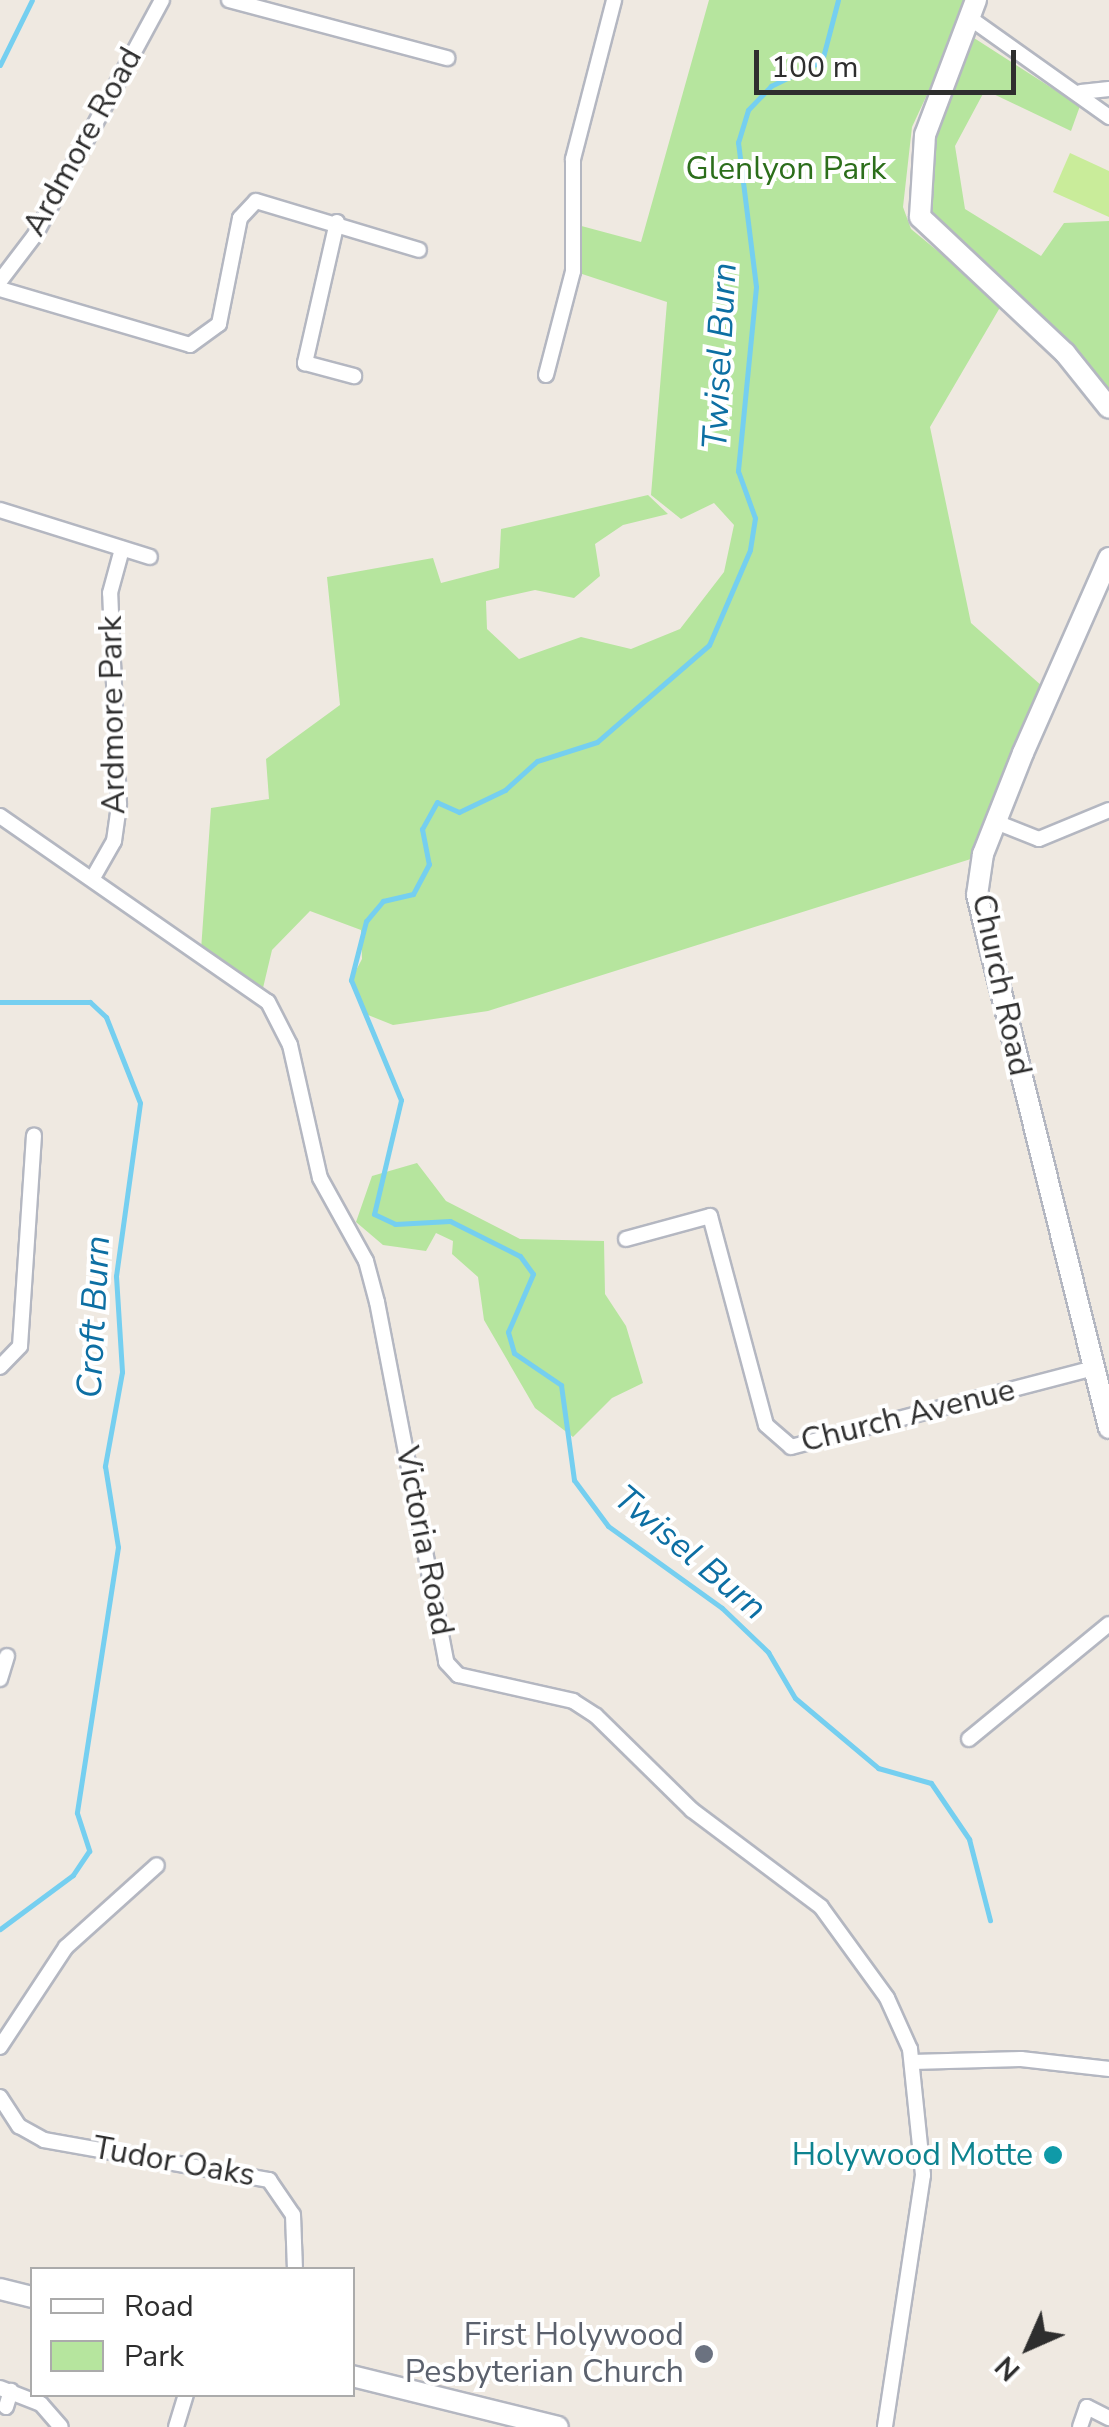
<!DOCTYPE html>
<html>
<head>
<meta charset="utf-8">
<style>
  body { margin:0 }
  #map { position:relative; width:1109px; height:2427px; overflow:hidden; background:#efe9e1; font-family:"Nunito Sans",sans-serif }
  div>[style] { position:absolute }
  .green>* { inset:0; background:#b6e59e }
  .pitch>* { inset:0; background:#c9ec9a }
  .stream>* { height:5px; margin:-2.5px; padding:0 2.5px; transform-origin:2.5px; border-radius:2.5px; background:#75cff0 }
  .roads { filter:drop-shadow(2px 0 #b4b7c1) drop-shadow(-2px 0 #b4b7c1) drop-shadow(0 2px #b4b7c1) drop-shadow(0 -2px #b4b7c1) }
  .street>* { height:14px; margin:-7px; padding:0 7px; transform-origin:7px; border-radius:7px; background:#fff }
  .secondary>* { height:20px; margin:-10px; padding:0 10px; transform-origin:10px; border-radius:10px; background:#fff }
  .dots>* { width:28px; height:28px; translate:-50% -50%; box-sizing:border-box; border:5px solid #fff; border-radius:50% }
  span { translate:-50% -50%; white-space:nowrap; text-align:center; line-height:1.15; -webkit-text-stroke:8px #fff; paint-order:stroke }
  .street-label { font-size:32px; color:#2e2e2e }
  .park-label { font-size:32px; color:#2c6e1b }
  .culture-label { font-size:32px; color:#0d838f }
  .right { translate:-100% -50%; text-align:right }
  .worship-label { font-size:32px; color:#5b616d }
  .water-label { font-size:35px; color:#0d6fa3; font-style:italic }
  .legend { position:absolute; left:30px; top:2267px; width:325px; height:130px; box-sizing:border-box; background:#fff; border:2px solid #ababab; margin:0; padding:12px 18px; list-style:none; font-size:30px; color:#2e2e2e }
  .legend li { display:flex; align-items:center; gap:20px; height:50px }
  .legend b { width:50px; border:2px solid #ababab }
  .north { position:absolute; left:979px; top:2297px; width:100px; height:100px; -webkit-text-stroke:8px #fff; paint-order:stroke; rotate:225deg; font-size:28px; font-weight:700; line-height:40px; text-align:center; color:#2e2e2e }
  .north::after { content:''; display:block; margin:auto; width:35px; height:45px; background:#2e2e2e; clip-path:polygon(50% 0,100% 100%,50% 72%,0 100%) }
  .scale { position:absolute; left:754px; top:50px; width:262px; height:45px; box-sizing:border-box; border:5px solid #2e2e2e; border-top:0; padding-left:12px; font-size:30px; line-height:35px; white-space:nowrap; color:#2e2e2e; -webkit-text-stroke:8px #fff; paint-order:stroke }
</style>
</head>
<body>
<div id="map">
  <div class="green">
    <i style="clip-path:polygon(709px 0,971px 0,912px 127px,903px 207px,911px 229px,1002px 304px,930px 427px,971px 623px,1042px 686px,974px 858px,488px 1011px,393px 1025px,363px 1013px,351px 980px,362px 959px,361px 930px,310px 911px,272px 950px,263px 988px,201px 950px,211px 808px,269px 799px,266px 759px,340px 705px,327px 577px,433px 558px,441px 583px,499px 568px,501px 529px,648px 495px,668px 514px,623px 525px,595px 544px,600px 576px,574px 598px,535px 590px,486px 601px,487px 629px,519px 659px,581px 637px,631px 649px,680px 629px,724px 572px,734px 525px,714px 503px,681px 519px,651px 495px,667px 302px,573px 271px,574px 224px,641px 242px)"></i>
    <i style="clip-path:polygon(974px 38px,1080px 106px,1071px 131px,985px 90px,955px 146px,965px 209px,1041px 256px,1064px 223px,1109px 221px,1109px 399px,932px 227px,922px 177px,933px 129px)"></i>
    <i style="clip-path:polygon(417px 1163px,446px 1201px,520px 1239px,604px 1241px,605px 1294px,626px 1326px,643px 1383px,612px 1398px,573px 1437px,535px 1408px,484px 1320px,478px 1277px,452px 1254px,453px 1241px,436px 1233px,426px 1251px,383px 1245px,356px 1222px,372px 1176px)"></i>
  </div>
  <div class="pitch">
    <i style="clip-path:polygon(1070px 153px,1109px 171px,1109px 217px,1053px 192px)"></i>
  </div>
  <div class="stream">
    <i style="left:838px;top:0;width:63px;rotate:104.7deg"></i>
    <i style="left:822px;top:61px;width:57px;rotate:153.9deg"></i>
    <i style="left:771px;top:86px;width:33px;rotate:134deg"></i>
    <i style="left:748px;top:110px;width:34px;rotate:107deg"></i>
    <i style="left:738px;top:142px;width:146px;rotate:82.9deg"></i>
    <i style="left:756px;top:287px;width:185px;rotate:95.6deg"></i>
    <i style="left:738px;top:471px;width:50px;rotate:70.1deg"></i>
    <i style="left:755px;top:518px;width:32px;rotate:99deg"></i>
    <i style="left:750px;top:550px;width:103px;rotate:113.3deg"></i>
    <i style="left:709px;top:645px;width:148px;rotate:139.1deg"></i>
    <i style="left:597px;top:742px;width:63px;rotate:162.4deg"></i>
    <i style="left:537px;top:761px;width:43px;rotate:137.8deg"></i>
    <i style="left:505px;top:790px;width:51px;rotate:154.4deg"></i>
    <i style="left:459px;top:812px;width:24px;rotate:-156deg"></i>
    <i style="left:437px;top:802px;width:31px;rotate:119deg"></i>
    <i style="left:422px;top:829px;width:36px;rotate:79deg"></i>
    <i style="left:429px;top:864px;width:34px;rotate:118deg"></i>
    <i style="left:413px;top:894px;width:31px;rotate:167deg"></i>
    <i style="left:383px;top:901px;width:26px;rotate:130deg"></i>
    <i style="left:366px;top:921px;width:61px;rotate:104.3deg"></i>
    <i style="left:351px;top:980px;width:130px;rotate:67.4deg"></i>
    <i style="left:401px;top:1100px;width:117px;rotate:103.3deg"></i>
    <i style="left:374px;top:1214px;width:23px;rotate:25deg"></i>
    <i style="left:395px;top:1224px;width:55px;rotate:-3.1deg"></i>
    <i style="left:450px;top:1221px;width:78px;rotate:26.6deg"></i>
    <i style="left:520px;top:1256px;width:22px;rotate:54deg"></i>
    <i style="left:533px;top:1274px;width:63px;rotate:113.3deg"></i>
    <i style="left:508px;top:1332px;width:22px;rotate:74deg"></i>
    <i style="left:514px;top:1353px;width:57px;rotate:34.2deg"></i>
    <i style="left:561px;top:1385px;width:96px;rotate:82.2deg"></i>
    <i style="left:574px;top:1480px;width:57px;rotate:53.5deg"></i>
    <i style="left:608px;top:1526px;width:140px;rotate:35.7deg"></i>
    <i style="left:722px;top:1608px;width:64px;rotate:43.7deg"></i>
    <i style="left:768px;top:1652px;width:53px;rotate:59.6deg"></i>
    <i style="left:795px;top:1698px;width:109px;rotate:40.1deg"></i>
    <i style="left:878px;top:1768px;width:55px;rotate:15.8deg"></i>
    <i style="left:931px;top:1783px;width:68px;rotate:55.8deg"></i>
    <i style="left:969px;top:1839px;width:84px;rotate:75.5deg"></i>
    <i style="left:0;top:65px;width:72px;rotate:-63.8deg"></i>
    <i style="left:0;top:1002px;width:90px"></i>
    <i style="left:90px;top:1002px;width:22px;rotate:43deg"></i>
    <i style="left:106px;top:1017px;width:92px;rotate:68.4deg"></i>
    <i style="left:140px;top:1103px;width:175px;rotate:97.9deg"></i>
    <i style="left:116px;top:1276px;width:96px;rotate:86.4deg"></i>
    <i style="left:122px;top:1372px;width:96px;rotate:100.3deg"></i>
    <i style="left:105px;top:1466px;width:82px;rotate:80.9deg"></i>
    <i style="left:118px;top:1547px;width:269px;rotate:98.8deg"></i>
    <i style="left:77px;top:1813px;width:40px;rotate:72deg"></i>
    <i style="left:89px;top:1851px;width:29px;rotate:124deg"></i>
    <i style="left:73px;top:1875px;width:91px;rotate:143.5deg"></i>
  </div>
  <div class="roads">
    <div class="street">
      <i style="left:229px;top:0;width:226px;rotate:14.9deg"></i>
      <i style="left:974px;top:21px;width:166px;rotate:35.4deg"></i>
      <i style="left:1081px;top:92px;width:28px;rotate:-6deg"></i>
      <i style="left:337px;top:222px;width:145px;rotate:102.8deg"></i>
      <i style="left:305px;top:363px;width:51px;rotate:14.9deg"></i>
      <i style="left:0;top:281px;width:58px;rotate:-52.7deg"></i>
      <i style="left:35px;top:235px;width:267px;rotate:-61.6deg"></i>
      <i style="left:0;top:289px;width:198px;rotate:16.4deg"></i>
      <i style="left:190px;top:345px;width:36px;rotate:-36deg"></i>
      <i style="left:219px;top:324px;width:108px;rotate:-78.8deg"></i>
      <i style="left:240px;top:218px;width:23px;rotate:-47deg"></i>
      <i style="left:256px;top:201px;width:170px;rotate:16.7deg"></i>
      <i style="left:546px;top:375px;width:107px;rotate:-75.4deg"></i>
      <i style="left:573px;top:271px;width:112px;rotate:-90deg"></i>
      <i style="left:573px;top:159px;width:164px;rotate:-75.5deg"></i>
      <i style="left:0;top:510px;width:157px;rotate:17.4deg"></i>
      <i style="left:0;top:816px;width:326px;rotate:34.8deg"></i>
      <i style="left:268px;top:1002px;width:48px;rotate:62.9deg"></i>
      <i style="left:290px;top:1045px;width:136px;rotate:77.3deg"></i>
      <i style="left:320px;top:1178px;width:95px;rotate:61deg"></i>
      <i style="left:366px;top:1261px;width:42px;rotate:75deg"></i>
      <i style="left:377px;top:1302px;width:367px;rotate:79.1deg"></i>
      <i style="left:446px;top:1662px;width:18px;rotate:47deg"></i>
      <i style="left:458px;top:1675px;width:118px;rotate:12.7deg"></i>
      <i style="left:573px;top:1701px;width:27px;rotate:33deg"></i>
      <i style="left:596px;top:1716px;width:134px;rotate:44.4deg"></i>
      <i style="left:692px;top:1810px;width:161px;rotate:36.9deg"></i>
      <i style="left:821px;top:1907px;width:112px;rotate:54deg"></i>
      <i style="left:887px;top:1998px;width:56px;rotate:65.7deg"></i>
      <i style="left:910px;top:2049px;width:127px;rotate:84.1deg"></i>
      <i style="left:923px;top:2175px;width:255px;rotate:98.6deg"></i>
      <i style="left:996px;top:822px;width:46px;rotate:21.6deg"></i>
      <i style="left:1039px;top:839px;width:76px;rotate:-22.5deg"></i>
      <i style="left:94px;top:876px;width:40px;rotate:-60.3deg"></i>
      <i style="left:114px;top:841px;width:37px;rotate:-82deg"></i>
      <i style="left:119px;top:804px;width:211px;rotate:-92.4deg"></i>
      <i style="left:110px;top:593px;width:46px;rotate:-74.7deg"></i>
      <i style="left:626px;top:1239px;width:87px;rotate:-15.3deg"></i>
      <i style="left:710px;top:1216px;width:216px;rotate:75deg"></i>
      <i style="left:766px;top:1425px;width:33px;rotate:41deg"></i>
      <i style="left:791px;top:1447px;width:313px;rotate:-14.6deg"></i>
      <i style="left:0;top:1367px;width:29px;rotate:-46deg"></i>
      <i style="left:20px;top:1346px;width:211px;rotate:-86.2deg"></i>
      <i style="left:0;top:1679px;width:24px;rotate:-73deg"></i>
      <i style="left:969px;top:1739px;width:181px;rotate:-39.4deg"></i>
      <i style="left:0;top:2047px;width:120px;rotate:-56.6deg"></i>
      <i style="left:66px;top:1947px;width:122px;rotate:-42deg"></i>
      <i style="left:912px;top:2062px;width:109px;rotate:-1.6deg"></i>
      <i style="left:1021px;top:2059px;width:89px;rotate:6.5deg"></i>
      <i style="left:0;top:2097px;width:35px;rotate:57deg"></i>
      <i style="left:19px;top:2126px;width:29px;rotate:29deg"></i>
      <i style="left:44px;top:2140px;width:229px;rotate:10.1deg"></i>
      <i style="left:269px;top:2180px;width:42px;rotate:55.6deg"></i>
      <i style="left:293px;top:2215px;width:55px;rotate:87.9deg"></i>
      <i style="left:0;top:2388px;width:44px;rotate:21.3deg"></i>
      <i style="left:41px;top:2404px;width:30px;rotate:49deg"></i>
      <i style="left:6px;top:2407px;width:17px;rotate:-73deg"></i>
      <i style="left:176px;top:2427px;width:34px;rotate:-73deg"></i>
      <i style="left:1080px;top:2427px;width:21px;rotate:-71deg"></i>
      <i style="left:1087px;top:2407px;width:25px;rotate:27deg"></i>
    </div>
    <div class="secondary">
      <i style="left:976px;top:0;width:144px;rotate:110.7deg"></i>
      <i style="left:925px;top:135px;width:82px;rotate:93.5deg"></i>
      <i style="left:920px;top:217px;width:199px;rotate:43.2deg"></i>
      <i style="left:1065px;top:353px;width:70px;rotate:51.3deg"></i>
      <i style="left:1109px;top:558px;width:213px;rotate:113.8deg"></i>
      <i style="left:1023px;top:753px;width:109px;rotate:111.6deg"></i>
      <i style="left:983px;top:854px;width:41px;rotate:98.3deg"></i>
      <i style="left:977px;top:895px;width:549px;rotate:76.09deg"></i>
      <i style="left:0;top:2289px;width:33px;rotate:14deg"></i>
      <i style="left:352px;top:2376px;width:212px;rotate:13.9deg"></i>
    </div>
  </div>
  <div class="dots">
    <i style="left:1053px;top:2155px;background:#0f9aa8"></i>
    <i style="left:704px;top:2354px;background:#6b7280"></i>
  </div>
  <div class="street-label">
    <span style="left:83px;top:142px;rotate:-61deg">Ardmore Road</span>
    <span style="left:113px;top:715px;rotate:-91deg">Ardmore Park</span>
    <span style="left:1001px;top:985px;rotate:78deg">Church Road</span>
    <span style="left:908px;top:1416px;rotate:-14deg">Church Avenue</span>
    <span style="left:424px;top:1541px;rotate:79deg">Victoria Road</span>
    <span style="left:174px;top:2162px;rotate:10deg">Tudor Oaks</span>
  </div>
  <div class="park-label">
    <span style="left:786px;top:169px">Glenlyon Park</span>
  </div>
  <div class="culture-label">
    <span class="right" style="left:1033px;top:2155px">Holywood Motte</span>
  </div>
  <div class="worship-label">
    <span class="right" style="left:684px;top:2354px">First Holywood<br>Pesbyterian Church</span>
  </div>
  <div class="water-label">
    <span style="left:720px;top:356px;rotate:-87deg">Twisel Burn</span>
    <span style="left:94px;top:1317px;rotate:-87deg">Croft Burn</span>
    <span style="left:690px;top:1553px;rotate:40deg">Twisel Burn</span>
  </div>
  <ul class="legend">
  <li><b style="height:12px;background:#fff"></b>Road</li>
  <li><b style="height:28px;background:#b6e59e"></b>Park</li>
  </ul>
  <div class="north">N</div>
  <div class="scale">100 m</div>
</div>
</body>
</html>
